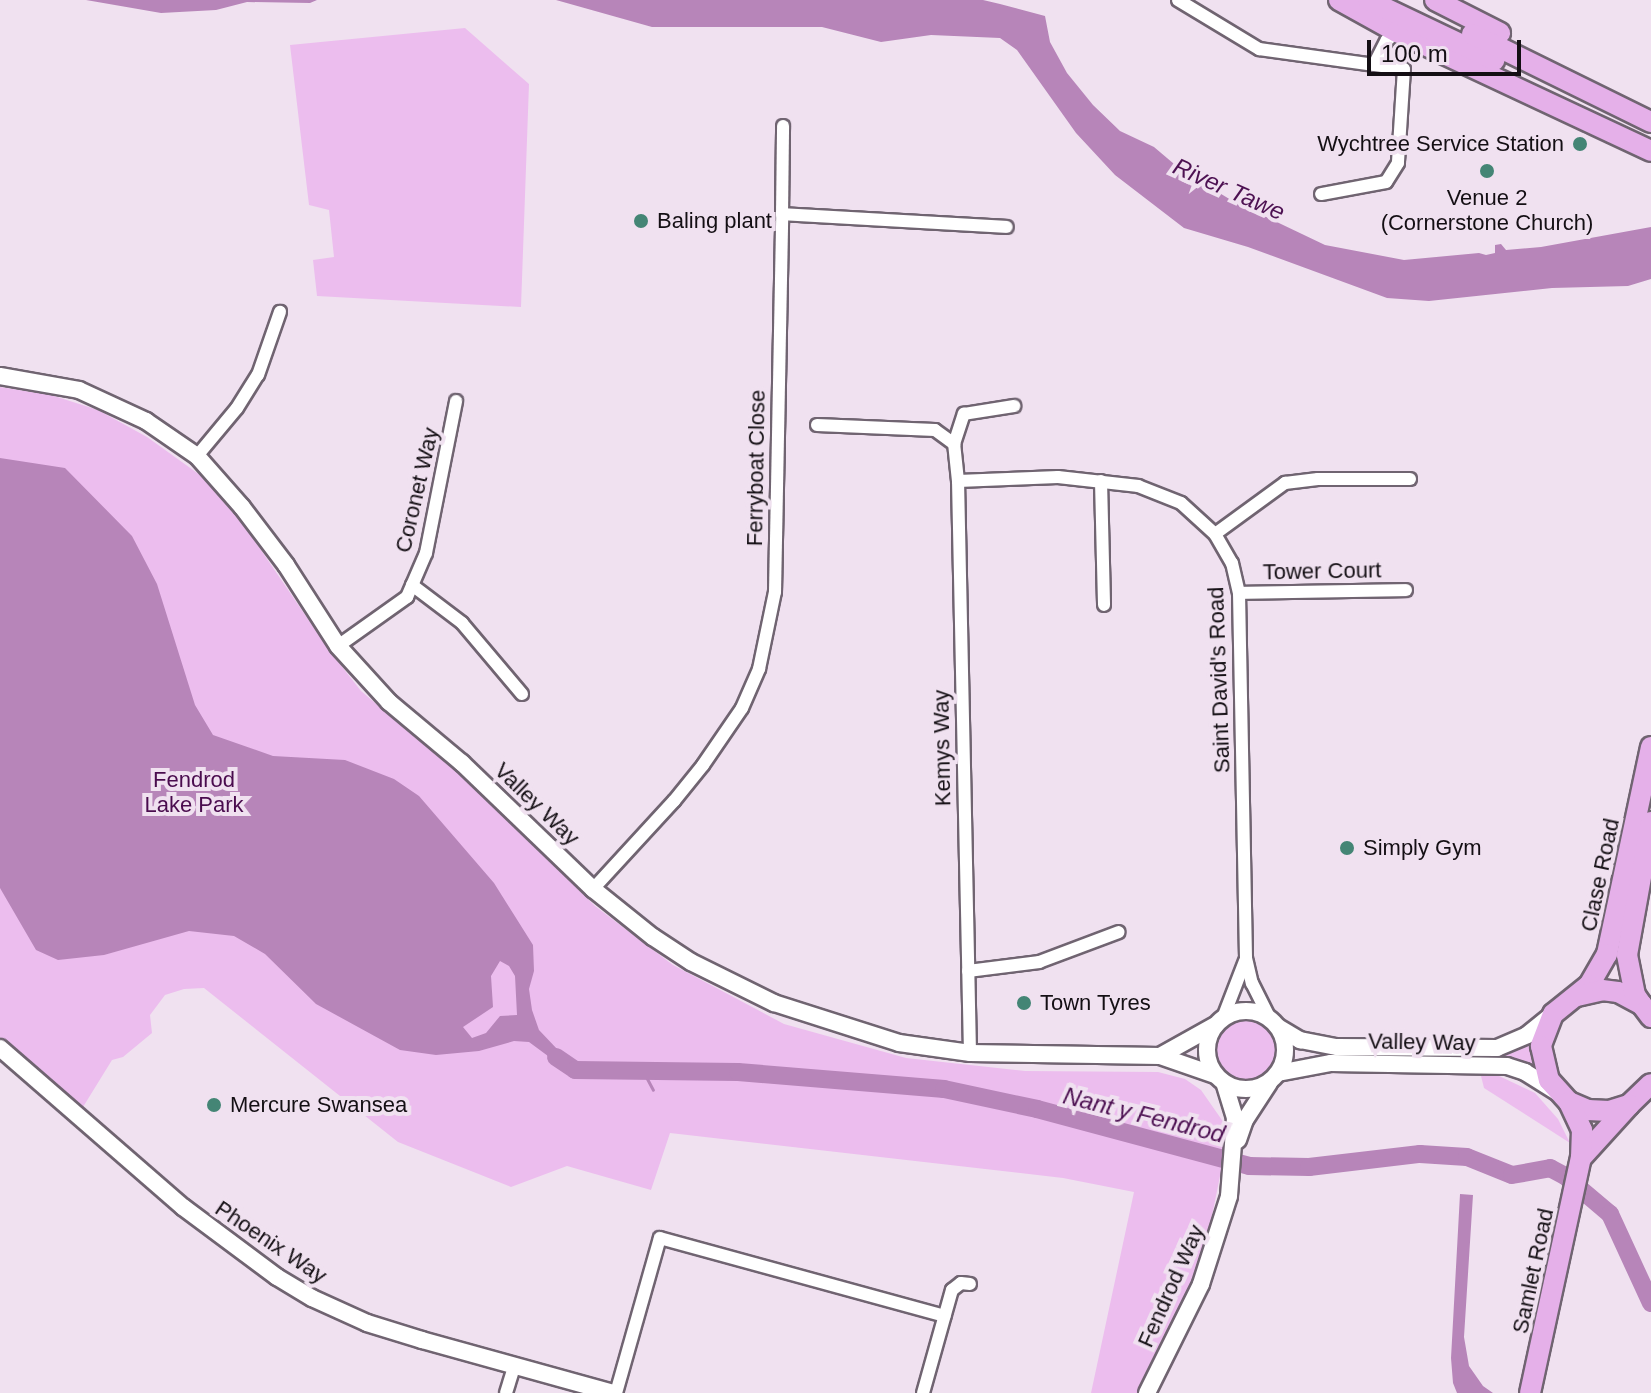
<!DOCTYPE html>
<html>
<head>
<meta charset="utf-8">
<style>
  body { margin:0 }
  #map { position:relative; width:1651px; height:1393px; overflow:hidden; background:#f0e1f0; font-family:Helvetica,sans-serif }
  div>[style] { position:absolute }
  .green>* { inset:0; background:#ecbdee }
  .round { border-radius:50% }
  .water>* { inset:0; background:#b785b9 }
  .stream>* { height:3px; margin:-1.5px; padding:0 1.5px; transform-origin:1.5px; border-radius:1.5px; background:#b785b9 }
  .river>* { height:18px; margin:-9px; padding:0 9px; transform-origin:9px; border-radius:9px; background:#b785b9 }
  .roads { filter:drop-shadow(2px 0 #706471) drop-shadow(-2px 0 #706471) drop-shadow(0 2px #706471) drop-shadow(0 -2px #706471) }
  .minor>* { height:12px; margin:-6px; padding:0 6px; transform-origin:6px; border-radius:6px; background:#fff }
  .tertiary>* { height:16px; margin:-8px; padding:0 8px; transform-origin:8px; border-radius:8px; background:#fff }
  .tertiary>.ring { margin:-8px; padding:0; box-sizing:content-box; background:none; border:16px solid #fff; border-radius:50% }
  .primary>* { height:20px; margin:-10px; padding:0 10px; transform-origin:10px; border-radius:10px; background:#e5b0e9 }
  .dots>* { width:22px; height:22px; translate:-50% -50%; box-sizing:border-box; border:4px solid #f0e1f0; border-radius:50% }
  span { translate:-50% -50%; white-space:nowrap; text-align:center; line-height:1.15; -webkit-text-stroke:8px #f0e1f0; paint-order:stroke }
  .poi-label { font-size:22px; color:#140f14 }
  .right { translate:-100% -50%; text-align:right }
  .left { translate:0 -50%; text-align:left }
  .street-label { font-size:22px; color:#140f14 }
  .park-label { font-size:22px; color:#4a0c4e }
  .water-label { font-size:24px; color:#4d1152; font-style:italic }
  .scale { position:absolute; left:1367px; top:40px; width:154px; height:36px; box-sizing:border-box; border:4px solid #140f14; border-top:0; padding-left:10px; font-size:24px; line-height:28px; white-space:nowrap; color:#140f14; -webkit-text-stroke:6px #f0e1f0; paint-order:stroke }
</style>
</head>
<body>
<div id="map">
  <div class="green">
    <i style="clip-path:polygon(465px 28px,529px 84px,521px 307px,317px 296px,313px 260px,334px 257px,329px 210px,309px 205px,290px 45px)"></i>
    <i style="clip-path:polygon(0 387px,51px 395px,98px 410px,147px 437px,200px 475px,246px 528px,329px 650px,361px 691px,491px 801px,595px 906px,673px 965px,784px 1024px,906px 1058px,1025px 1071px,1158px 1072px,1185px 1079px,1201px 1090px,1224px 1123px,1227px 1141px,1211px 1221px,1187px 1294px,1139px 1393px,1091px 1393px,1134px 1192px,1063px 1178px,670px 1133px,651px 1190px,567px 1166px,511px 1187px,398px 1142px,204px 988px,184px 989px,165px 995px,150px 1015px,152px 1033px,123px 1057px,112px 1060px,83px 1107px,0 1037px)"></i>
    <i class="round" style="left:1212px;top:1020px;width:68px;height:68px"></i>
    <i style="clip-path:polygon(1537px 1035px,1536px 1071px,1487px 1056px)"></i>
    <i style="clip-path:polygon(1497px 1075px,1535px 1093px,1558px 1119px,1570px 1143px,1484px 1088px,1481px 1076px)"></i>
  </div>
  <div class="water">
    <i style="clip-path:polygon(86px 0,317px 0,310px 3px,247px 2px,216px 10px,161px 13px)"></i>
    <i style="clip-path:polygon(556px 0,983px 0,1000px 4px,1045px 16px,1050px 42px,1067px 73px,1093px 105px,1120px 131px,1154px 147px,1180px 169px,1231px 200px,1325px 245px,1404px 260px,1479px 253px,1486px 255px,1495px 253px,1495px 245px,1501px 244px,1506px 250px,1541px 247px,1651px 227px,1651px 279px,1628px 286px,1552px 288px,1429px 301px,1387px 298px,1248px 247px,1184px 228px,1115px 175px,1076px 133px,1017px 50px,1000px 38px,931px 35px,881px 42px,822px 27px,652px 27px)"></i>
    <i style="clip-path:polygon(evenodd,0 458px,65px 468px,132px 536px,157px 584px,195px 705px,213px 735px,273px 756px,345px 760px,394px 779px,419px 796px,494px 883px,533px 945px,534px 971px,529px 989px,532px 1010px,539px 1030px,558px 1050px,556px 1057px,552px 1059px,529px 1042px,514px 1041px,479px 1051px,436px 1055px,400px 1050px,316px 1004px,265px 954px,234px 936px,189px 931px,104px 955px,58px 960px,36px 950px,0 888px,0 458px,500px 961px,509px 966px,515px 976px,517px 1015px,500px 1016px,486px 1033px,472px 1038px,463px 1027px,493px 1007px,491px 976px,500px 961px)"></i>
    <i style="clip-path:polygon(1460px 1194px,1473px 1195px,1464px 1337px,1469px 1366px,1483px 1386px,1493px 1393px,1457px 1393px,1453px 1383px,1451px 1358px)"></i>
  </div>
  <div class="stream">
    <i style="left:644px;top:1073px;width:19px;rotate:62deg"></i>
  </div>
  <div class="river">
    <i style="left:556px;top:1057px;width:23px;rotate:34deg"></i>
    <i style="left:575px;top:1070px;width:163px;rotate:0.7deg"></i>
    <i style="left:738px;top:1072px;width:207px;rotate:4.7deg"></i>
    <i style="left:944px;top:1089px;width:95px;rotate:12.1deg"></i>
    <i style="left:1037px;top:1109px;width:220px;rotate:15deg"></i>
    <i style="left:1249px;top:1166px;width:60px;rotate:1deg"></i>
    <i style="left:1309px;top:1167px;width:112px;rotate:-6.7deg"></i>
    <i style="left:1420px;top:1154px;width:47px;rotate:3.7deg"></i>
    <i style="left:1467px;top:1157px;width:48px;rotate:21.8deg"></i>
    <i style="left:1512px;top:1175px;width:39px;rotate:-10deg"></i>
    <i style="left:1550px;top:1168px;width:17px;rotate:28deg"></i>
    <i style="left:1565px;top:1176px;width:59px;rotate:40.2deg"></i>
    <i style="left:1610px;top:1214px;width:98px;rotate:65.3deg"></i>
  </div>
  <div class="roads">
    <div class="minor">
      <i style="left:1178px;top:0;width:95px;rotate:31.2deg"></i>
      <i style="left:1259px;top:49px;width:146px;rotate:7.9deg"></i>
      <i style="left:1404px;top:69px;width:94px;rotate:93.7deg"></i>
      <i style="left:1398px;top:163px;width:22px;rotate:122deg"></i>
      <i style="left:1386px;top:182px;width:66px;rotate:169.5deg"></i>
      <i style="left:1374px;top:65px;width:28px;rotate:-63deg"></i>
      <i style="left:1387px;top:40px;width:13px;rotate:-39deg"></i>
      <i style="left:782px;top:214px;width:88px;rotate:-89.3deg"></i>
      <i style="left:817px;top:425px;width:118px;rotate:2.4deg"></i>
      <i style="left:935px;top:430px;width:24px;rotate:36deg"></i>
      <i style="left:197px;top:456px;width:62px;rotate:-50.2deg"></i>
      <i style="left:237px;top:408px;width:39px;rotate:-58deg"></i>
      <i style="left:258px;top:375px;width:67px;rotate:-70.8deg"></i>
      <i style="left:958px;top:481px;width:100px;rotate:-2.3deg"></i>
      <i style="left:1058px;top:477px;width:81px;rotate:6.4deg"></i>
      <i style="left:1138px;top:486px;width:46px;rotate:21.6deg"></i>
      <i style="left:1181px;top:503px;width:46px;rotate:42.4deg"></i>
      <i style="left:1215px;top:534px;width:34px;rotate:60deg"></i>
      <i style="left:1232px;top:563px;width:31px;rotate:77deg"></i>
      <i style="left:1239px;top:593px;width:365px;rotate:88.9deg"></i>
      <i style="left:1246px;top:958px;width:26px;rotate:77deg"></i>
      <i style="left:1252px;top:983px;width:40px;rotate:63.4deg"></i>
      <i style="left:1101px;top:481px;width:124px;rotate:88.6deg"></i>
      <i style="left:1215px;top:534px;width:87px;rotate:-36.1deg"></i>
      <i style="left:1285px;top:483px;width:33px;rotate:-7deg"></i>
      <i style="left:1318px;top:479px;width:92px"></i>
      <i style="left:412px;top:585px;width:63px;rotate:37.2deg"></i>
      <i style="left:462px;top:623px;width:93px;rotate:49.8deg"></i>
      <i style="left:1239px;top:593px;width:167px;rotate:-1deg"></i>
      <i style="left:338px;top:646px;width:85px;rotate:-35.4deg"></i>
      <i style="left:407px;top:597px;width:48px;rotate:-66.6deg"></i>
      <i style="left:426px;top:553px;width:155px;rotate:-78.8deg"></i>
      <i style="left:593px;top:889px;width:120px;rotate:-47.4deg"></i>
      <i style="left:674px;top:801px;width:46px;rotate:-51.1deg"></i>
      <i style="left:703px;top:765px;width:69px;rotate:-55.6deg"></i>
      <i style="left:742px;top:708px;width:43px;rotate:-66.4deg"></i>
      <i style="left:759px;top:669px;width:79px;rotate:-78.3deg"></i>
      <i style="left:775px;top:592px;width:378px;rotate:-88.9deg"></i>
      <i style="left:782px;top:214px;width:225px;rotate:3.3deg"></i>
      <i style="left:968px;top:971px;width:72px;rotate:-7.2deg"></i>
      <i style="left:1039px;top:962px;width:85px;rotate:-20.6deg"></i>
      <i style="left:1223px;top:1018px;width:61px;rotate:-68.9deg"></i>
      <i style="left:970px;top:1053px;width:572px;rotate:-91.2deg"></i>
      <i style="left:958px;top:481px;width:37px;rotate:-96deg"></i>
      <i style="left:954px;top:444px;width:32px;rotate:-72deg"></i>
      <i style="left:964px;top:414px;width:51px;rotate:-9.1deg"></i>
      <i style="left:506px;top:1393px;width:27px;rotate:-73deg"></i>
      <i style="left:616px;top:1393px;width:161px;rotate:-74.2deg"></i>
      <i style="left:660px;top:1238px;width:295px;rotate:15.3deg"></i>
      <i style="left:923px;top:1393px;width:107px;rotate:-74.3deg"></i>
      <i style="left:952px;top:1290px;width:11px;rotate:-38deg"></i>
      <i style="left:961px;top:1283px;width:9px;rotate:6deg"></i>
    </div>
    <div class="tertiary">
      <i style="left:0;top:376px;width:80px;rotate:10deg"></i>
      <i style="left:79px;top:390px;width:74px;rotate:24.8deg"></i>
      <i style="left:146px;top:421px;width:62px;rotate:34.5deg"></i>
      <i style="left:197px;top:456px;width:68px;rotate:48.6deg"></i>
      <i style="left:242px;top:507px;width:73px;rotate:52.8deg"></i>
      <i style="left:286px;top:565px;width:96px;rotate:57.3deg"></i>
      <i style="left:338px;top:646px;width:76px;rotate:47.7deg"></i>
      <i style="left:389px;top:702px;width:95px;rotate:39.9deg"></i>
      <i style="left:462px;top:763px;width:182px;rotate:43.9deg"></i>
      <i style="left:593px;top:889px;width:77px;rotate:38.7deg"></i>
      <i style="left:653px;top:937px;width:45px;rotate:33.3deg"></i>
      <i style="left:691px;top:962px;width:93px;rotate:26.3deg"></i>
      <i style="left:774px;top:1003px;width:131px;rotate:17.7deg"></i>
      <i style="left:899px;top:1043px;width:72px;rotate:8deg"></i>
      <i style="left:970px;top:1053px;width:190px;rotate:0.9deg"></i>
      <i style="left:1160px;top:1056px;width:58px;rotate:19.1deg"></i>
      <i class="ring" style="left:1207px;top:1011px;width:62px;height:62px"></i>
      <i style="left:1278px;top:1027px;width:26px;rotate:31deg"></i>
      <i style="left:1300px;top:1040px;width:38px;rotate:11deg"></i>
      <i style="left:1337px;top:1047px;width:160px;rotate:0.4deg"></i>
      <i style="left:1497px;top:1048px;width:33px;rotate:-23deg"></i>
      <i style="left:1527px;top:1035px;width:33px;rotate:-39deg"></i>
      <i style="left:0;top:1048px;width:242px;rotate:41deg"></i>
      <i style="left:183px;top:1207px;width:117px;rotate:36.7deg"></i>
      <i style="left:277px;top:1277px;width:41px;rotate:31deg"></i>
      <i style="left:312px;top:1298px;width:60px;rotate:24.4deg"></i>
      <i style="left:367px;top:1323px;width:58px;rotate:17.2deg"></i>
      <i style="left:422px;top:1340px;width:198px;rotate:15.5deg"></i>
      <i style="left:1160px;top:1056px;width:62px;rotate:-29.1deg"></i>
      <i style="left:1278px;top:1073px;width:54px;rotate:-10.7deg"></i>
      <i style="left:1331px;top:1063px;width:176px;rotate:1deg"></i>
      <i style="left:1507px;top:1066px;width:19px;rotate:18deg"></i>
      <i style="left:1525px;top:1072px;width:38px;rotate:32deg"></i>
      <i style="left:1238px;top:1140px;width:21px;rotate:-71deg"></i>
      <i style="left:1245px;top:1120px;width:44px;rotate:-57deg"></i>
      <i style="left:1147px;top:1393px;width:122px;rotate:-63.6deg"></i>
      <i style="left:1201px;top:1284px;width:92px;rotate:-72.3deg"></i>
      <i style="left:1229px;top:1196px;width:78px;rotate:-85.6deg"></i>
      <i style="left:1235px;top:1118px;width:37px;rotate:-107deg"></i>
    </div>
    <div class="primary">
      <i style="left:1339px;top:0;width:66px;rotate:28.9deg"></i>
      <i style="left:1397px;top:32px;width:280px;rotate:25.1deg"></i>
      <i style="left:1368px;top:0;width:140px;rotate:25.5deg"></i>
      <i style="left:1435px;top:0;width:73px;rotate:26.9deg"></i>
      <i style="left:1472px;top:34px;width:199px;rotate:26.2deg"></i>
      <i style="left:1651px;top:747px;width:212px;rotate:102deg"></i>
      <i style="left:1607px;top:954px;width:36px;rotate:120deg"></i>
      <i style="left:1589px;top:985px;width:46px;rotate:141.1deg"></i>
      <i style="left:1553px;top:1014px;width:34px;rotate:111deg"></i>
      <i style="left:1541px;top:1046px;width:35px;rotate:77deg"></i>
      <i style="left:1549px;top:1080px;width:30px;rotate:48deg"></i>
      <i style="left:1569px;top:1102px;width:21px;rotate:23deg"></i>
      <i style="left:1588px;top:1110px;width:21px;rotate:3deg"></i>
      <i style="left:1609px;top:1111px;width:21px;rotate:-17deg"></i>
      <i style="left:1629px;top:1105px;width:30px;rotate:-44deg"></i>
      <i style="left:1577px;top:996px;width:26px;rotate:-13deg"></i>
      <i style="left:1602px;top:990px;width:16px;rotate:7deg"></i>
      <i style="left:1618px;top:992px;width:27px;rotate:28deg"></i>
      <i style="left:1642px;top:1005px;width:15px;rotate:53deg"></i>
      <i style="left:1642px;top:1005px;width:12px;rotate:-125deg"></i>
      <i style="left:1635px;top:995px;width:41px;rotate:-101.3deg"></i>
      <i style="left:1627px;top:955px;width:135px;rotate:-79.8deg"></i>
      <i style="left:1581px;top:1158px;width:72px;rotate:-47.8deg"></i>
      <i style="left:1530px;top:1393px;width:240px;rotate:-77.8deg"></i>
      <i style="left:1581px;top:1158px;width:28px;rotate:-88deg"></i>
      <i style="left:1582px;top:1130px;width:31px;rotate:-115deg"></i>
    </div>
  </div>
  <div class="dots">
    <i style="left:1580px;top:144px;background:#448575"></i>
    <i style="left:1487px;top:171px;background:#448575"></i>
    <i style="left:641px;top:221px;background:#448575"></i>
    <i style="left:1347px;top:848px;background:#448575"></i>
    <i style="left:1024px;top:1003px;background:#448575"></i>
    <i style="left:214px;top:1105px;background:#448575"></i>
  </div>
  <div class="poi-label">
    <span class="right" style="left:1564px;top:144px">Wychtree Service Station</span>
    <span style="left:1487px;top:210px">Venue 2<br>(Cornerstone Church)</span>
    <span class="left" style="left:657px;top:221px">Baling plant</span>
    <span class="left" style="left:1363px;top:848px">Simply Gym</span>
    <span class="left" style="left:1040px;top:1003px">Town Tyres</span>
    <span class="left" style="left:230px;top:1105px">Mercure Swansea</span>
  </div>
  <div class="street-label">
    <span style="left:756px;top:468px;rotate:-89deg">Ferryboat Close</span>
    <span style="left:417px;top:490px;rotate:-77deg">Coronet Way</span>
    <span style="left:1322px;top:571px;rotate:-1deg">Tower Court</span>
    <span style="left:1219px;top:680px;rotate:-92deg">Saint David's Road</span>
    <span style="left:942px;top:748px;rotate:-91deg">Kemys Way</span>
    <span style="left:537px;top:804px;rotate:44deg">Valley Way</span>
    <span style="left:1600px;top:875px;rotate:-78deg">Clase Road</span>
    <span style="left:1422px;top:1042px;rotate:1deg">Valley Way</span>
    <span style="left:271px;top:1242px;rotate:34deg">Phoenix Way</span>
    <span style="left:1533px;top:1271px;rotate:-78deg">Samlet Road</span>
    <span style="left:1171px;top:1286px;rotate:-66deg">Fendrod Way</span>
  </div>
  <div class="park-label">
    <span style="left:194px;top:792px">Fendrod<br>Lake Park</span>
  </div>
  <div class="water-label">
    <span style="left:1229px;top:189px;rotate:24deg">River Tawe</span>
    <span style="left:1144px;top:1115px;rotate:14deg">Nant y Fendrod</span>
  </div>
  <div class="scale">100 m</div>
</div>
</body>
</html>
